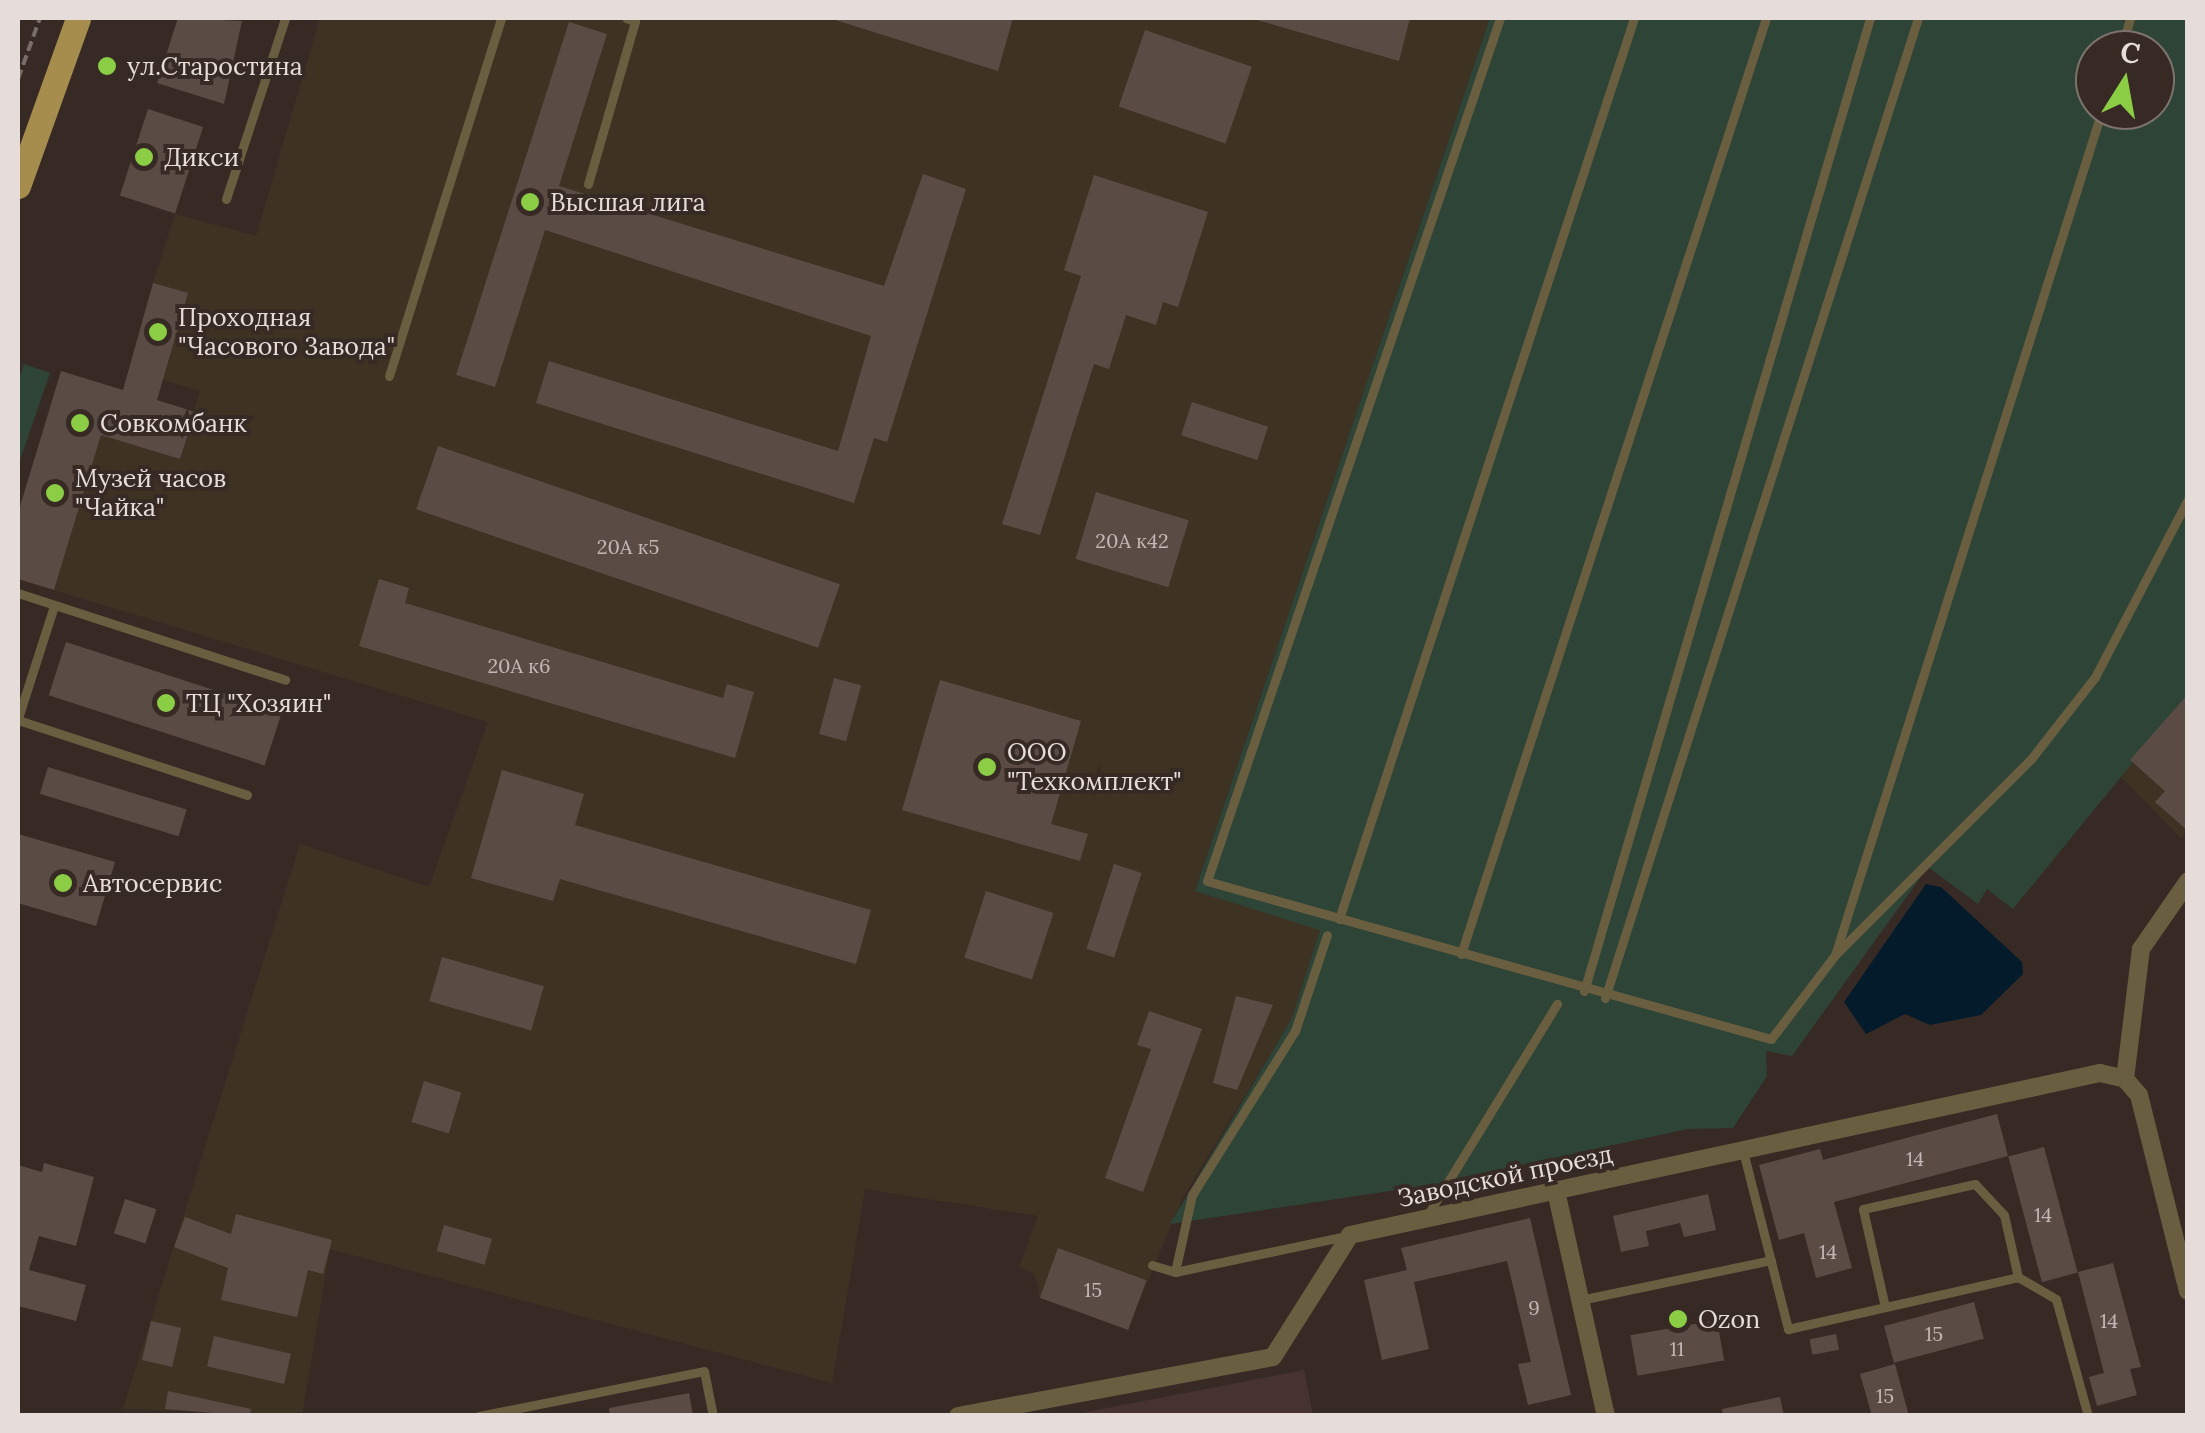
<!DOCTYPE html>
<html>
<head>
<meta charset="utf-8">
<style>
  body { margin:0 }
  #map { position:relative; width:2205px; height:1433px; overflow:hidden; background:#372a25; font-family:Lora,serif }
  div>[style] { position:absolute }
  .industrial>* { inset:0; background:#3e3323 }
  .education>* { inset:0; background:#46322e }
  .green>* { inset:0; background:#2d4437 }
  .water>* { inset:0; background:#041b2b }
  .building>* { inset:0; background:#5a4b45; transform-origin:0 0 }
  .path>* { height:4px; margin-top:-2px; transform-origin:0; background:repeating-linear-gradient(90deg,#786d69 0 10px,transparent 0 15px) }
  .service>* { height:9px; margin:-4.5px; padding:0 4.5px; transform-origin:4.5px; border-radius:4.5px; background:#6a5e40 }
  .minor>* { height:18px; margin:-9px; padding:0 9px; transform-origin:9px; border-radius:9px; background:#6a5e40 }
  .primary>* { height:25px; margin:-12.5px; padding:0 12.5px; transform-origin:12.5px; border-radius:12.5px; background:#a68d4e }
  .dots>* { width:28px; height:28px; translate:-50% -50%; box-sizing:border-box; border:5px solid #372a25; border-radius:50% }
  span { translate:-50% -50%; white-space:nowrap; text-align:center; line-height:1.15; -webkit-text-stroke:8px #372a25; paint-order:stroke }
  .number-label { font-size:20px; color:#c3b8b5 }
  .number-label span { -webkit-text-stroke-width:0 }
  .poi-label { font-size:25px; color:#e6ddda }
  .left { translate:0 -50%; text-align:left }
  .street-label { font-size:25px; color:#e6ddda }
  .frame { position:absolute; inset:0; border:20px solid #e6ddda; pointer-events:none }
  .north { position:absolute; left:2075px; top:30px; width:100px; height:100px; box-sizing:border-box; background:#372a25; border:2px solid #7d726d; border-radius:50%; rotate:11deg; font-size:28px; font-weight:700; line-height:40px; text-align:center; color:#e6ddda }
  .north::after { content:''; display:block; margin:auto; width:35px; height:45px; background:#8bce46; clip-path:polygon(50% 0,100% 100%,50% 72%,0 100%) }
</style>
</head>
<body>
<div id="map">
  <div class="industrial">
    <i style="clip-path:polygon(320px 18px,1490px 18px,1195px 891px,1320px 929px,1292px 1018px,1182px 1199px,1128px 1329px,1040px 1298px,1035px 1274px,1019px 1267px,1038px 1216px,865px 1189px,832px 1383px,330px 1249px,302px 1415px,123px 1409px,300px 844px,429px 887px,488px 722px,54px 590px,101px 435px,180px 458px,200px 391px,163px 380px,153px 283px,175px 214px,256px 236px)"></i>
    <i style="clip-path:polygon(2187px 696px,2188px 831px,2181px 838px,2117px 773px)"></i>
  </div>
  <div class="education">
    <i style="clip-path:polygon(1304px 1370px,1313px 1415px,1071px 1415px)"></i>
  </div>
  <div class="green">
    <i style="clip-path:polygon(evenodd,1490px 18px,2187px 18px,2187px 696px,2013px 909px,1987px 889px,1978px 904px,1928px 867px,1792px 1056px,1766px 1051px,1767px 1076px,1733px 1128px,1687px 1129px,1436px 1184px,1170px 1224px,1292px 1018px,1320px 930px,1195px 891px,1490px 18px,2095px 50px,2155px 50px,2155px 110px,2095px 110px,2095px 50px)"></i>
    <i style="clip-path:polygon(24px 364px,50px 373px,18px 466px,18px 382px)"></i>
  </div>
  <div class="water">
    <i style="clip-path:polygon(1926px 884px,1941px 887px,2022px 962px,2023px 974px,1981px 1015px,1930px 1025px,1905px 1014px,1866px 1034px,1844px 1002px)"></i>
  </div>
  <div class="building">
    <i style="clip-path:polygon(178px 18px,242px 21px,224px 104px,157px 83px)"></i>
    <i style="clip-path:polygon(829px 18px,1013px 18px,998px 71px)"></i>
    <i style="clip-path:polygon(1250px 18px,1410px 18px,1399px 61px)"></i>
    <i style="clip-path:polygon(569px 22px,607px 34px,559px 186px,884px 286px,923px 174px,966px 189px,887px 442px,874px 438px,854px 503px,536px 403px,549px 361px,838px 451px,871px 336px,545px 230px,495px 387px,456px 375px)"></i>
    <i style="left:1145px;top:30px;width:113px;height:81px;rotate:19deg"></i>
    <i style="left:148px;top:109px;width:58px;height:91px;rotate:18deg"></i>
    <i style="clip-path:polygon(1094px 175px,1208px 212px,1178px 307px,1163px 302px,1156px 325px,1126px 315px,1109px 369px,1094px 364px,1040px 535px,1002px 524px,1081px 276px,1064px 270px)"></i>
    <i style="clip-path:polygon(153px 283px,188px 293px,157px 400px,195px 412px,180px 459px,101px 435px,54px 590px,18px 579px,18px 513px,61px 371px,123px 390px)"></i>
    <i style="left:1192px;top:402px;width:80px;height:35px;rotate:18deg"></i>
    <i style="left:438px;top:446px;width:425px;height:67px;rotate:19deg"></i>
    <i style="left:1096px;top:492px;width:97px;height:70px;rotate:17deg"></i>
    <i style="clip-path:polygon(379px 579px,409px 588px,405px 603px,723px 698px,727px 684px,754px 692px,735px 758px,359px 646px)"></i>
    <i style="left:66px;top:642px;width:227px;height:56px;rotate:18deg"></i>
    <i style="left:834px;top:678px;width:28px;height:58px;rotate:15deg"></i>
    <i style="clip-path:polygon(940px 680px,1081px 721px,1051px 824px,1088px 834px,1080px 861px,902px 810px)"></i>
    <i style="clip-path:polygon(2188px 694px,2188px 831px,2155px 802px,2165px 791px,2130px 760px)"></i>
    <i style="left:48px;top:767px;width:145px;height:28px;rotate:17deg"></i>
    <i style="clip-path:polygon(502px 770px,584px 794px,575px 825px,871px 910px,856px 964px,560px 879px,553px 901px,471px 878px)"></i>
    <i style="clip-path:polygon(18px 834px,115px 862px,96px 926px,18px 903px)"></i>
    <i style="left:1114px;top:864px;width:29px;height:89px;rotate:18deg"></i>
    <i style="left:986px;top:891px;width:71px;height:70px;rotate:18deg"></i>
    <i style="left:442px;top:957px;width:106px;height:46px;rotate:16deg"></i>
    <i style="clip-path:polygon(1236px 996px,1273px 1005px,1237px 1090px,1213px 1083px)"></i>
    <i style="clip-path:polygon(1149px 1011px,1202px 1029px,1143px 1192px,1105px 1178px,1151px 1049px,1137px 1045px)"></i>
    <i style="left:424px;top:1081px;width:39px;height:43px;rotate:17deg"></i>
    <i style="clip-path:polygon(1997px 1114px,2008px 1156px,1834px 1202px,1852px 1268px,1816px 1278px,1804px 1233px,1779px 1240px,1759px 1165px,1820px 1149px,1823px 1160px)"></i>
    <i style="left:2044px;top:1147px;width:130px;height:37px;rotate:75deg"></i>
    <i style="clip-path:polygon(44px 1163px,94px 1177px,76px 1246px,39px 1236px,29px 1270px,86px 1285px,76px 1321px,18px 1306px,18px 1165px,42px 1172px)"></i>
    <i style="clip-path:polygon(1708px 1194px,1716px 1230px,1684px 1237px,1680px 1223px,1646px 1231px,1649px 1246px,1621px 1252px,1613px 1216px)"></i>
    <i style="left:125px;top:1199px;width:33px;height:36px;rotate:18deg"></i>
    <i style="clip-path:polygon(236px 1214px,332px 1240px,323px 1274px,308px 1270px,297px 1317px,221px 1300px,228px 1268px,174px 1247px,185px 1217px,231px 1234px)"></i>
    <i style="clip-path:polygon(1530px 1218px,1571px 1395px,1528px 1405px,1518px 1364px,1531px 1362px,1507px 1261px,1414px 1282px,1429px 1349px,1382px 1360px,1364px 1280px,1407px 1270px,1401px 1248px)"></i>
    <i style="left:444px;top:1225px;width:50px;height:27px;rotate:16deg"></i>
    <i style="left:1058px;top:1248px;width:94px;height:53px;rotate:20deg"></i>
    <i style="clip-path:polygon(2113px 1263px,2141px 1367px,2130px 1369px,2137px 1395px,2097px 1406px,2089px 1377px,2104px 1373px,2078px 1272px)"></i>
    <i style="left:1974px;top:1302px;width:38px;height:93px;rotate:75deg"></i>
    <i style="left:1717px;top:1320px;width:41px;height:88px;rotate:80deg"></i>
    <i style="left:151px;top:1321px;width:31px;height:40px;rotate:13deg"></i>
    <i style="left:1836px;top:1334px;width:16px;height:27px;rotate:79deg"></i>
    <i style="left:214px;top:1336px;width:79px;height:31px;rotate:13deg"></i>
    <i style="clip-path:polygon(1895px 1364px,1909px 1416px,1872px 1416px,1860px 1374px)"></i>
    <i style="clip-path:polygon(168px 1391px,251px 1409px,250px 1416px,165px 1409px)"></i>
    <i style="clip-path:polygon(689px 1393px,693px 1416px,610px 1416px,609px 1408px)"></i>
    <i style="clip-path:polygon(1780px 1397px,1784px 1416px,1723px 1416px,1722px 1409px)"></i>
  </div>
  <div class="path">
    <i style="left:18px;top:79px;width:65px;rotate:-70.2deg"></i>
  </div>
  <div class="service">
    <i style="left:1500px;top:18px;width:911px;rotate:108.75deg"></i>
    <i style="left:1207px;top:881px;width:586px;rotate:15.65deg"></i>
    <i style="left:1771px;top:1039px;width:106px;rotate:-52.7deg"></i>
    <i style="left:1835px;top:955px;width:886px;rotate:-72.46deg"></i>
    <i style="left:2121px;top:50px;width:33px;rotate:-74deg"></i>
    <i style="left:588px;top:184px;width:170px;rotate:-73.9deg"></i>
    <i style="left:635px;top:21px;width:9px;rotate:-162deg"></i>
    <i style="left:226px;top:199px;width:190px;rotate:-71.9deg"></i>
    <i style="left:389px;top:376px;width:375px;rotate:-72.6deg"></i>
    <i style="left:18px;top:593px;width:281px;rotate:18deg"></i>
    <i style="left:18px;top:718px;width:118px;rotate:-72.2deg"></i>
    <i style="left:18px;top:720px;width:241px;rotate:18.1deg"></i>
    <i style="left:1339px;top:919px;width:948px;rotate:-71.87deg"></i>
    <i style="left:1837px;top:953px;width:274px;rotate:-45deg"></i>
    <i style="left:2031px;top:759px;width:104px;rotate:-52deg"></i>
    <i style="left:2095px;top:677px;width:201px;rotate:-62.4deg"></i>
    <i style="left:1461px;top:954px;width:984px;rotate:-71.95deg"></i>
    <i style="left:1584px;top:991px;width:1014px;rotate:-73.62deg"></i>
    <i style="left:1605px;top:998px;width:1029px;rotate:-72.29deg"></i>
    <i style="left:1743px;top:1151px;width:184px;rotate:75.8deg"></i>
    <i style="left:1788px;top:1329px;width:236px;rotate:-12.7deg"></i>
    <i style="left:1427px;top:1216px;width:249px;rotate:-58.5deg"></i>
    <i style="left:1152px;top:1265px;width:24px;rotate:17deg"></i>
    <i style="left:1175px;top:1272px;width:179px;rotate:-11.9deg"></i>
    <i style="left:1175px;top:1272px;width:79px;rotate:-77.6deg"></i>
    <i style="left:1192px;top:1195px;width:194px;rotate:-57.9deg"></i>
    <i style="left:1295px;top:1031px;width:101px;rotate:-71.6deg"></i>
    <i style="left:1580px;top:1300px;width:195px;rotate:-11.8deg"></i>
    <i style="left:1885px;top:1307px;width:100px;rotate:-102.7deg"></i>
    <i style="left:1863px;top:1209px;width:115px;rotate:-12.6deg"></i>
    <i style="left:1975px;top:1184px;width:42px;rotate:46.9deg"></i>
    <i style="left:2004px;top:1215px;width:64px;rotate:77.3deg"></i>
    <i style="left:2018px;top:1277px;width:44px;rotate:30.1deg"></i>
    <i style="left:2056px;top:1299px;width:121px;rotate:74.7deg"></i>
    <i style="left:479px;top:1416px;width:229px;rotate:-11.3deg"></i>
    <i style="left:704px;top:1371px;width:46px;rotate:78.7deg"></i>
  </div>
  <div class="minor">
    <i style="left:2125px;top:1079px;width:131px;rotate:-83deg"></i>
    <i style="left:2141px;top:949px;width:83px;rotate:-55.3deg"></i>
    <i style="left:1556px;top:1191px;width:230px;rotate:77.5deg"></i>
    <i style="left:958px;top:1416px;width:320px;rotate:-10.6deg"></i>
    <i style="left:1273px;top:1357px;width:144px;rotate:-57.7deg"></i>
    <i style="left:1350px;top:1235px;width:767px;rotate:-12.19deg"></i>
    <i style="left:2100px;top:1073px;width:26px;rotate:13deg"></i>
    <i style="left:2125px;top:1079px;width:21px;rotate:49deg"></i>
    <i style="left:2139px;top:1095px;width:202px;rotate:76deg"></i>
  </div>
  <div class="primary">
    <i style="left:18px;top:186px;width:178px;rotate:-70.3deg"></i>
  </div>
  <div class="dots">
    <i style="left:107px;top:66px;background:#8bce46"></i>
    <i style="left:144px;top:157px;background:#8bce46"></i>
    <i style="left:530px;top:202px;background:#8bce46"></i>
    <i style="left:158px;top:332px;background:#8bce46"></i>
    <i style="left:80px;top:423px;background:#8bce46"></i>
    <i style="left:55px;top:493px;background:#8bce46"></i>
    <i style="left:166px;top:703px;background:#8bce46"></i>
    <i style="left:987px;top:767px;background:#8bce46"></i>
    <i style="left:63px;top:883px;background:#8bce46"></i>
    <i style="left:1678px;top:1319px;background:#8bce46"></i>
  </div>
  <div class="number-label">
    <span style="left:1132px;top:540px">20А к42</span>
    <span style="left:628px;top:546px">20А к5</span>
    <span style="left:519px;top:665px">20А к6</span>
    <span style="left:1915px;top:1158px">14</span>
    <span style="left:2043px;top:1214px">14</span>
    <span style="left:1828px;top:1251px">14</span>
    <span style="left:1093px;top:1289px">15</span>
    <span style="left:1534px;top:1307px">9</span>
    <span style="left:2109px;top:1320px">14</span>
    <span style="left:1934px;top:1333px">15</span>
    <span style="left:1677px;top:1348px">11</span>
    <span style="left:1885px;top:1395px">15</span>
  </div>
  <div class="poi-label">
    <span class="left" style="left:127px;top:66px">ул.Старостина</span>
    <span class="left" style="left:164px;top:157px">Дикси</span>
    <span class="left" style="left:550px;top:202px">Высшая лига</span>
    <span class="left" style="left:178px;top:332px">Проходная<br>"Часового 3авода"</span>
    <span class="left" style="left:100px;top:423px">Совкомбанк</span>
    <span class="left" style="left:75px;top:493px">Музей часов<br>"Чайка"</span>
    <span class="left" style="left:186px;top:703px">ТЦ "Хозяин"</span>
    <span class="left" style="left:1007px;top:767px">ООО<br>"Техкомплект"</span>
    <span class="left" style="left:83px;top:883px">Автосервис</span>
    <span class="left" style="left:1698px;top:1319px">Ozon</span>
  </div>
  <div class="street-label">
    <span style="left:1505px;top:1176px;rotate:-12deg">Заводской проезд</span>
  </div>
  <div class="frame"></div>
  <div class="north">С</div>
</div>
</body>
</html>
